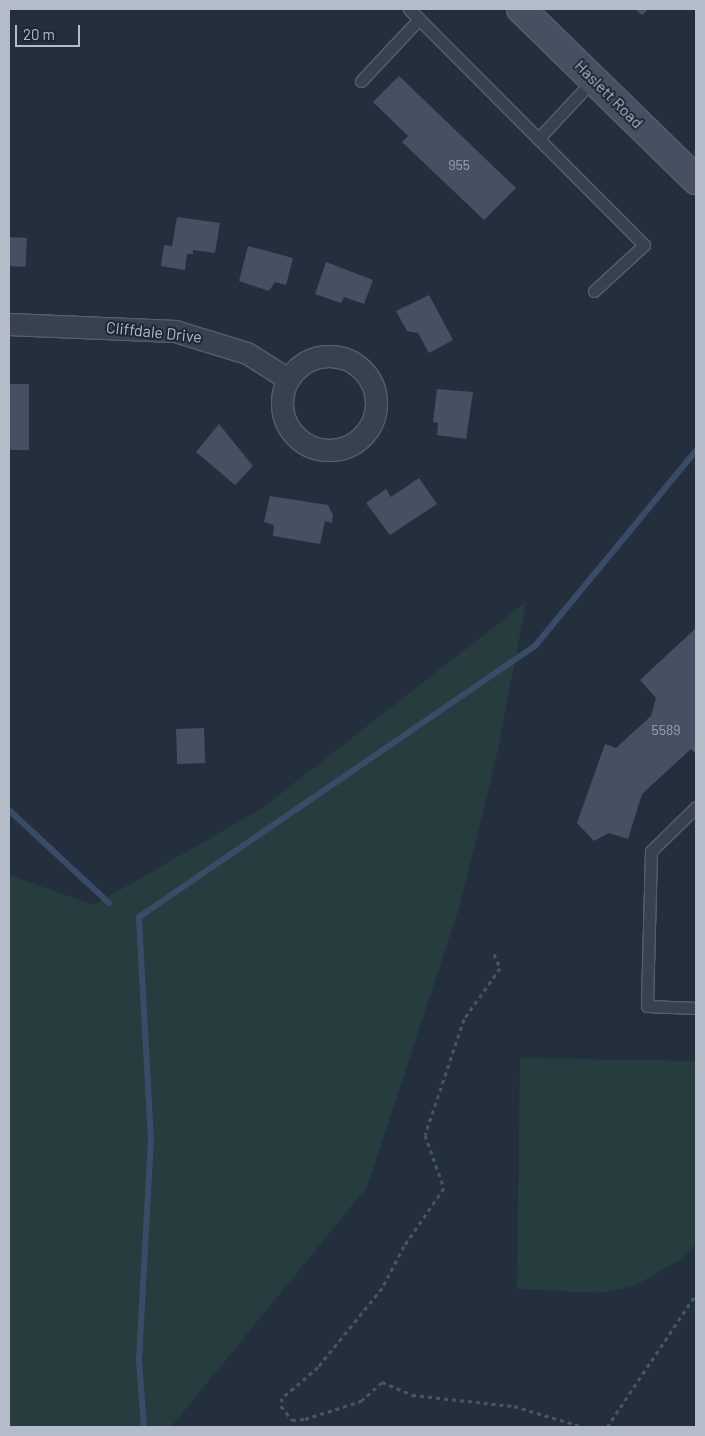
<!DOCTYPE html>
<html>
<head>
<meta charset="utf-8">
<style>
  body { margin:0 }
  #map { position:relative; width:705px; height:1436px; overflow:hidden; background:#242f3e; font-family:Barlow,sans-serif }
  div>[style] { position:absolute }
  .green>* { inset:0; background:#263c3f }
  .stream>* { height:6px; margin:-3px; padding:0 3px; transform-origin:3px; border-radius:3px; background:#394c67 }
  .building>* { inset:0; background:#455162; transform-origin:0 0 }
  .path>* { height:3px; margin-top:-1.5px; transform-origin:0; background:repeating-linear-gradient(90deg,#44595c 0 4px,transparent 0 8px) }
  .roads { filter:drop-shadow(1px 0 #565f6c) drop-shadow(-1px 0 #565f6c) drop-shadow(0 1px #565f6c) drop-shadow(0 -1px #565f6c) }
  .lane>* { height:11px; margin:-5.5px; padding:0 5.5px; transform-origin:5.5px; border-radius:5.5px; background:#38414e }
  .street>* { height:21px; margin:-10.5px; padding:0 10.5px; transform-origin:10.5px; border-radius:10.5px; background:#38414e }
  .street>.ring { margin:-10.5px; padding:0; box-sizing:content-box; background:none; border:21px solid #38414e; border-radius:50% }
  .secondary>* { height:28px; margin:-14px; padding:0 14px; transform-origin:14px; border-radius:14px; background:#465061 }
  span { translate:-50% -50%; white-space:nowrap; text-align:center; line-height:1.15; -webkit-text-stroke:4px #1d2633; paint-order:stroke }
  .number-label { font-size:14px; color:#98a1af }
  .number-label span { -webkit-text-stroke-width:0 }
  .street-label { font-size:16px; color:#b4bcc9 }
  .frame { position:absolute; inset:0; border:10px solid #b4bcc9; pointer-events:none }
  .scale { position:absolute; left:15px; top:25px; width:65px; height:22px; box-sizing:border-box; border:2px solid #b4bcc9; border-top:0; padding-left:6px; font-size:15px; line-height:18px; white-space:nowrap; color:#b4bcc9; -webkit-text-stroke:4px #1d2633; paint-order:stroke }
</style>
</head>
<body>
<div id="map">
  <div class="green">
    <i style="clip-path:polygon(526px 602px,498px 750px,460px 905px,367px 1187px,171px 1427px,9px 1427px,9px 875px,94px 905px,261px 809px)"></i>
    <i style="clip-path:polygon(520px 1058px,696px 1061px,696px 1244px,683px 1258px,634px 1286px,602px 1293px,517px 1289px)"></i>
  </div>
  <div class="stream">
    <i style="left:10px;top:811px;width:135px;rotate:42.9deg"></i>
    <i style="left:144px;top:1427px;width:67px;rotate:-94.3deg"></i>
    <i style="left:139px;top:1360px;width:219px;rotate:-86.9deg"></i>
    <i style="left:151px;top:1141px;width:224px;rotate:-93.1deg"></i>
    <i style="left:139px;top:917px;width:480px;rotate:-34.4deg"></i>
    <i style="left:535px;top:646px;width:253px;rotate:-50.5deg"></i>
  </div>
  <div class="building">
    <i style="clip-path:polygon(635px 9px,648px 9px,642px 15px)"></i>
    <i style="clip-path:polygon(399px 76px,516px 188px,484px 220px,402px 142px,408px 136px,373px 102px)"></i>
    <i style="clip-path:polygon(177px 217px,220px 223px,215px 253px,193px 250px,193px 254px,187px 254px,185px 270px,161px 266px,164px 245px,172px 246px)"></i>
    <i style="left:9px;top:237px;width:18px;height:29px;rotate:3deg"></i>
    <i style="clip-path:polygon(248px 246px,293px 258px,286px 285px,275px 282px,269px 291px,239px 281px)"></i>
    <i style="clip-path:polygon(326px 262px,373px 280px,364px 304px,344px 297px,341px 303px,315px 294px)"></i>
    <i style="clip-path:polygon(429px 295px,453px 340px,429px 353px,418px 333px,407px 331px,396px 311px)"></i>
    <i style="left:9px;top:384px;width:20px;height:66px"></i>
    <i style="clip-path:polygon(437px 389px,473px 392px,466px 439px,437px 435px,438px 423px,433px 422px)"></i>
    <i style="clip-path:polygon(219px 424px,253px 466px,235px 485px,196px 452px)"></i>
    <i style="clip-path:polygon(419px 478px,437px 504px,390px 535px,366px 503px,386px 489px,391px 497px)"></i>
    <i style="clip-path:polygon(270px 496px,328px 505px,333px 515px,332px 523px,325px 521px,320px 544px,273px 536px,274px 525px,264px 522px)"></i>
    <i style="clip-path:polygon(696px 628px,696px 754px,691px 749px,642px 794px,628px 839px,609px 833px,594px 841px,577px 823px,605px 744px,616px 748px,651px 716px,656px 698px,640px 680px)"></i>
    <i style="left:204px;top:728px;width:35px;height:28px;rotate:88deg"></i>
  </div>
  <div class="path">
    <i style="left:494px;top:954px;width:15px;rotate:67deg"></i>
    <i style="left:500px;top:968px;width:62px;rotate:125.2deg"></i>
    <i style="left:464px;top:1019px;width:122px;rotate:108.6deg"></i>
    <i style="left:425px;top:1135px;width:56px;rotate:70.3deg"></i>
    <i style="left:444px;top:1188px;width:70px;rotate:124.6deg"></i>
    <i style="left:404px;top:1246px;width:47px;rotate:117.6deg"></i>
    <i style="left:382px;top:1288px;width:102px;rotate:129deg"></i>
    <i style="left:318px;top:1367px;width:48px;rotate:139.3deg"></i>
    <i style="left:282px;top:1398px;width:8px;rotate:97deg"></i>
    <i style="left:281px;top:1406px;width:18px;rotate:52deg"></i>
    <i style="left:292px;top:1420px;width:13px;rotate:-4deg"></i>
    <i style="left:305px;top:1419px;width:59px;rotate:-17.8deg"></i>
    <i style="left:361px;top:1401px;width:28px;rotate:-42deg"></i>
    <i style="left:382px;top:1382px;width:33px;rotate:23deg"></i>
    <i style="left:412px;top:1395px;width:103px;rotate:6.2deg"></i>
    <i style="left:514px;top:1406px;width:72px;rotate:16.9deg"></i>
    <i style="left:607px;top:1427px;width:160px;rotate:-56.2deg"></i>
  </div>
  <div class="roads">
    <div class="lane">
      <i style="left:409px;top:9px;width:333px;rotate:45.1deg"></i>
      <i style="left:644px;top:245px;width:68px;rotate:137.4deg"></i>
      <i style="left:361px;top:81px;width:85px;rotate:-46.9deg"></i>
      <i style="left:538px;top:139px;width:81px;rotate:-47deg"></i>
      <i style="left:696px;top:807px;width:63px;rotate:135.6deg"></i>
      <i style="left:651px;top:851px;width:155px;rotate:91.5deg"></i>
      <i style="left:647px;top:1006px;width:49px;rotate:2.3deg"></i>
    </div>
    <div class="street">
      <i style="left:9px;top:324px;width:166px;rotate:2.4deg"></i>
      <i style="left:175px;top:331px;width:75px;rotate:17deg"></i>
      <i style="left:247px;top:353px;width:49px;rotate:32.4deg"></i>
      <i class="ring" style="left:282px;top:356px;width:73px;height:73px"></i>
    </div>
    <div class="secondary">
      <i style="left:521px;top:9px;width:245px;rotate:44.3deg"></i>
    </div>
  </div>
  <div class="number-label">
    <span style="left:459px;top:165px">955</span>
    <span style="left:666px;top:730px">5589</span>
  </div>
  <div class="street-label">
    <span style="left:609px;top:94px;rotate:45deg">Haslett Road</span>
    <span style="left:154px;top:332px;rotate:6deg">Cliffdale Drive</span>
  </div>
  <div class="frame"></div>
  <div class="scale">20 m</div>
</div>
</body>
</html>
